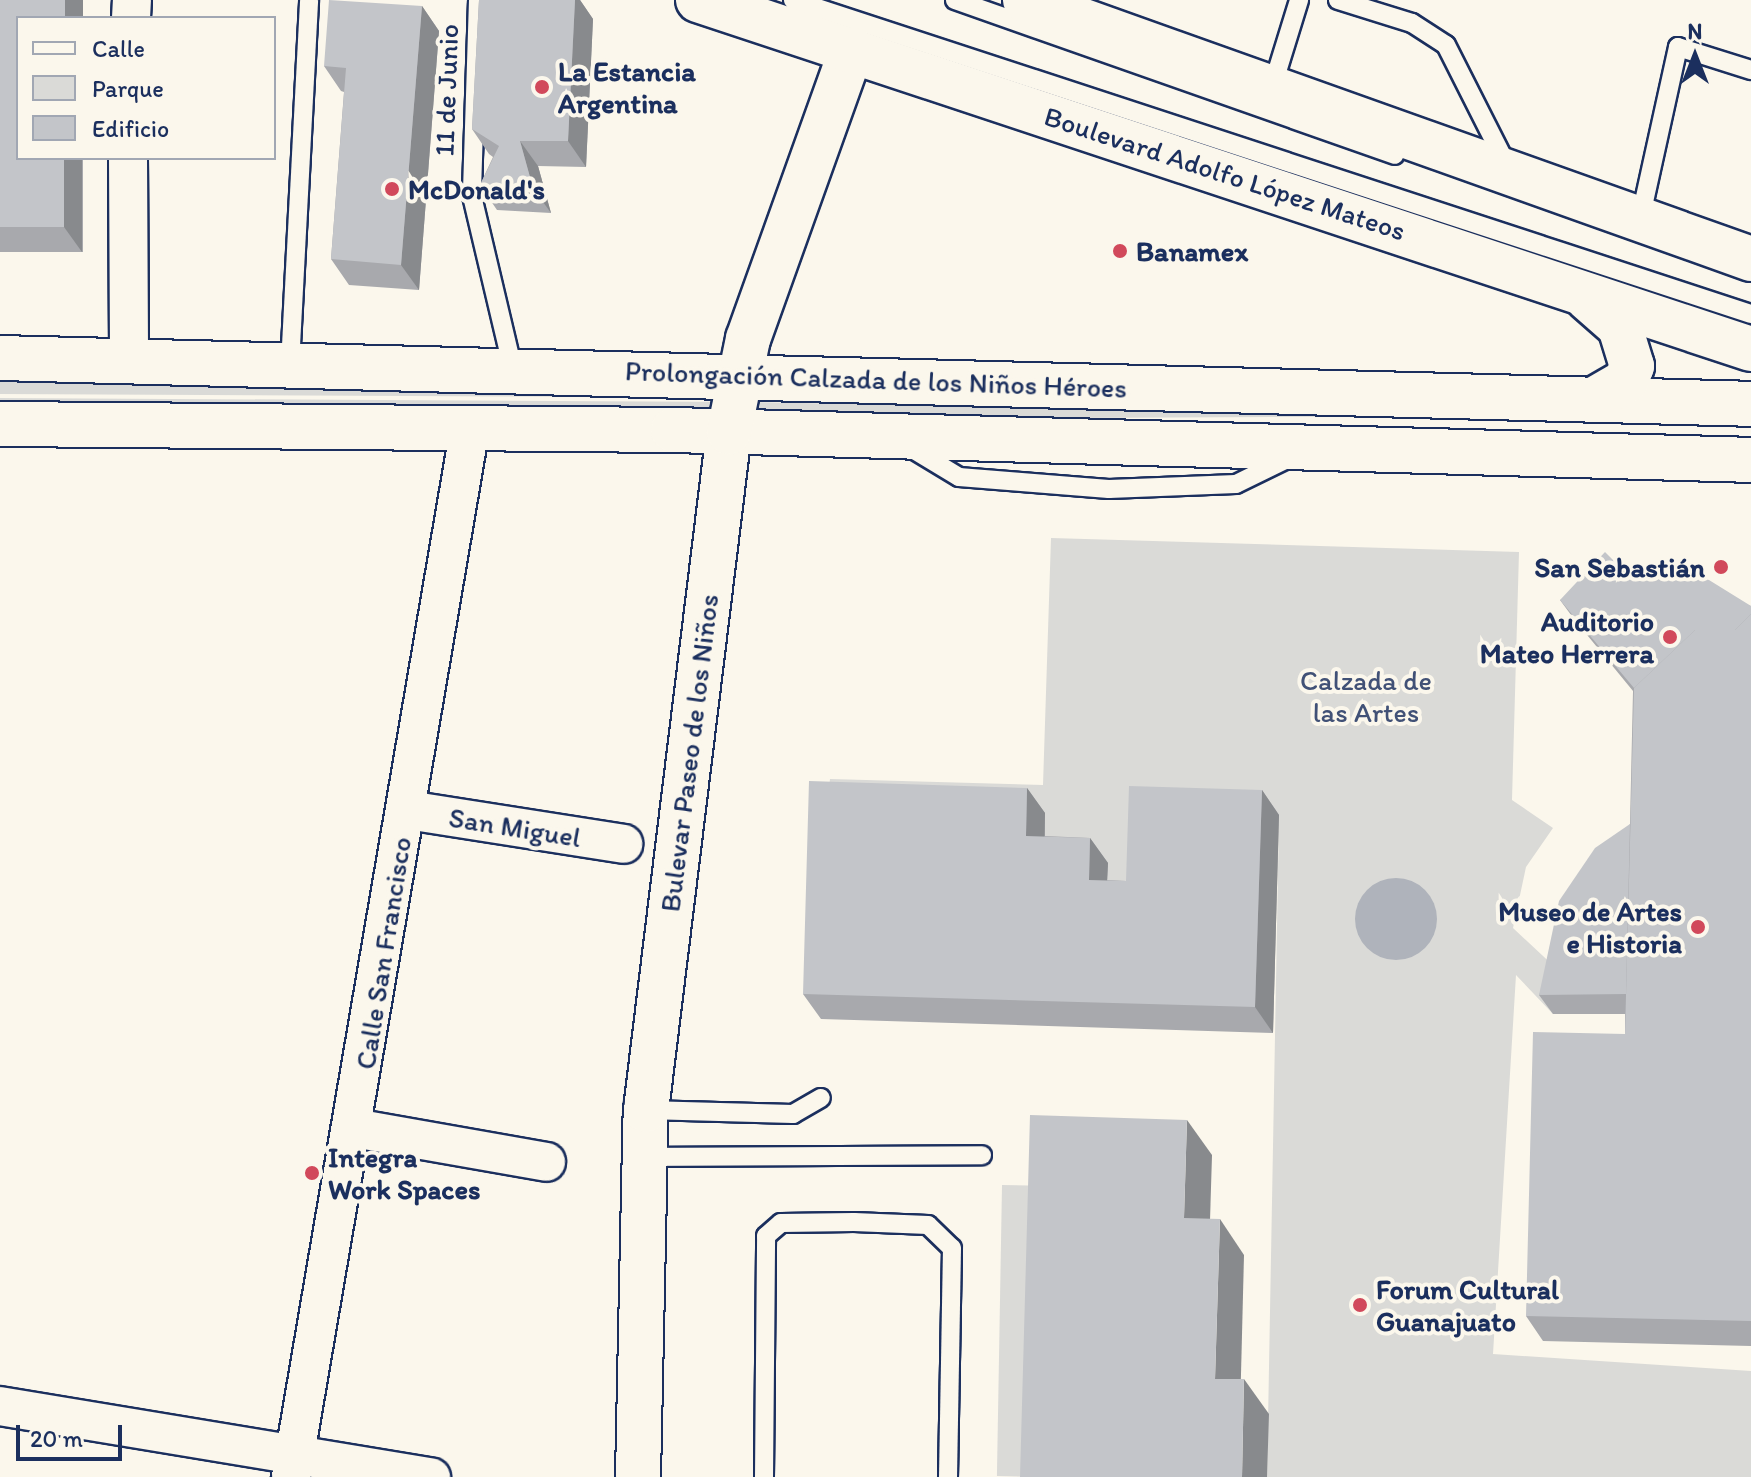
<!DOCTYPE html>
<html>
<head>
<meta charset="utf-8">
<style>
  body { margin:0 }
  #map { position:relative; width:1751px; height:1477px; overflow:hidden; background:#fbf7ec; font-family:Itim,sans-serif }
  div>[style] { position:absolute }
  .green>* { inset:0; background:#dadad7; transform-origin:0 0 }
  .water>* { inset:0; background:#afb3bb }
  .round { border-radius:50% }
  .roads { filter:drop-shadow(2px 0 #1b2f5e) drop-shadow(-2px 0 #1b2f5e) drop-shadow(0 2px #1b2f5e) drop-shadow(0 -2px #1b2f5e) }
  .service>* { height:18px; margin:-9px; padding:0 9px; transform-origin:9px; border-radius:9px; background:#fbf7ec }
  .minor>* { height:38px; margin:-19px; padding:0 19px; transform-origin:19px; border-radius:19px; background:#fbf7ec }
  .tertiary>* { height:44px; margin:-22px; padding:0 22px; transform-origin:22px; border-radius:22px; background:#fbf7ec }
  .primary>* { height:44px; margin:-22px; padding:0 22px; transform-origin:22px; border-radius:22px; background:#fbf7ec }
  .wall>* { inset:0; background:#a8a9ad; transform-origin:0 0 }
  .shaded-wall>* { inset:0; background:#888a8d; transform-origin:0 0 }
  .building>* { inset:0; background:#c3c5c9 }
  .dots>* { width:22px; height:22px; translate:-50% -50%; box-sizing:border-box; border:4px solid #fbf7ec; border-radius:50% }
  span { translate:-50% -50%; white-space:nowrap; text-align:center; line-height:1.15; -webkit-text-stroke:8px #fbf7ec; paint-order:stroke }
  .poi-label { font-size:28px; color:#1b2f5e; font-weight:700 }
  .left { translate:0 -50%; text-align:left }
  .right { translate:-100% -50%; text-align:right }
  .street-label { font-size:28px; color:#1b2f5e }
  .park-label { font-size:28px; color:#415176 }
  .legend { position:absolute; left:16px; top:16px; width:260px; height:144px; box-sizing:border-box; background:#fbf7ec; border:2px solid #a1a7b3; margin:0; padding:10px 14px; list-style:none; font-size:24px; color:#1b2f5e }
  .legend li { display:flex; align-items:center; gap:16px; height:40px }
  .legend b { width:40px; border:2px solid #a1a7b3 }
  .north { position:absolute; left:1655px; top:16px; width:80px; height:80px; -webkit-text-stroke:6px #fbf7ec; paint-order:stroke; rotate:0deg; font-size:22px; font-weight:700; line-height:32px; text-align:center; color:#1b2f5e }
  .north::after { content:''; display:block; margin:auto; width:28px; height:36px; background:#1b2f5e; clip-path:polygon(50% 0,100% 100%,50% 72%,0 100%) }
  .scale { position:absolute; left:16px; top:1425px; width:106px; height:36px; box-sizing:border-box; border:4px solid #1b2f5e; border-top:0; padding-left:10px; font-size:24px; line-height:28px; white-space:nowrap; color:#1b2f5e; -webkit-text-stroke:6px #fbf7ec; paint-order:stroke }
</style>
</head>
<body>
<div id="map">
  <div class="green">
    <i style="clip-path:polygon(0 369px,842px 398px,0 394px)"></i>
    <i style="clip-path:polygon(0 398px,744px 402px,1496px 416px,0 423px)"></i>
    <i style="clip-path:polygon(1051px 538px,1519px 552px,1512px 800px,1553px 828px,1526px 867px,1513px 928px,1558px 970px,1553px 1014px,1516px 975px,1493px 1354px,1751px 1371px,1751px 1477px,1267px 1477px,1279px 815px,1144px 906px,1044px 861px,1045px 814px,827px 806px,830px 779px,1043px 785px)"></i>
    <i style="left:1054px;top:1186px;width:291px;height:52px;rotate:91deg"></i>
  </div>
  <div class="water">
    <i class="round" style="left:1355px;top:878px;width:82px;height:82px"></i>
  </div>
  <div class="roads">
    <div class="service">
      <i style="left:478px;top:0;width:196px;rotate:91.8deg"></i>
      <i style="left:472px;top:196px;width:178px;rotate:76.7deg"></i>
      <i style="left:793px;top:0;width:1008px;rotate:18.15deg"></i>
      <i style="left:955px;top:0;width:466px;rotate:19.4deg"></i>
      <i style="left:1338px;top:0;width:77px;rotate:17.3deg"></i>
      <i style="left:1412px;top:23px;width:40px;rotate:32.9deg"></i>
      <i style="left:1446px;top:45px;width:138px;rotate:63.2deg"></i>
      <i style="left:1272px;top:88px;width:92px;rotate:-72.9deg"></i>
      <i style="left:1640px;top:220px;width:177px;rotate:-77.6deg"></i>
      <i style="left:1678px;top:47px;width:77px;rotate:17.5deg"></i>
      <i style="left:290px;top:365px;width:365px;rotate:-87deg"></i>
      <i style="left:911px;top:448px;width:56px;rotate:31.1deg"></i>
      <i style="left:959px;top:477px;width:150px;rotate:4.6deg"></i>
      <i style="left:1109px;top:489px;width:127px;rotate:-2.3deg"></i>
      <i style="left:1236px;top:484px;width:57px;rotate:-26.1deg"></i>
      <i style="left:646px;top:1110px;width:147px;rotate:1.6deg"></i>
      <i style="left:793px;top:1114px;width:32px;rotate:-30deg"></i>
      <i style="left:643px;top:1157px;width:339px;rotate:-0.3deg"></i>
      <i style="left:764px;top:1477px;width:241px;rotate:-89.5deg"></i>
      <i style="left:766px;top:1236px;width:20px;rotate:-41deg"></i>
      <i style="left:781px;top:1223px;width:73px;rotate:-0.8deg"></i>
      <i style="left:854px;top:1222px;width:74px;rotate:2.3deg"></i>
      <i style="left:928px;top:1225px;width:33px;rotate:44deg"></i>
      <i style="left:952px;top:1248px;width:229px;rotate:91deg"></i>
    </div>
    <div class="minor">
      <i style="left:131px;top:18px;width:18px;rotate:-87deg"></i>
      <i style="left:128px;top:158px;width:203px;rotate:89.7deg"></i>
      <i style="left:407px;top:810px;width:219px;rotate:8.9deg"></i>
      <i style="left:354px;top:1128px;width:195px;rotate:10deg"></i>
      <i style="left:0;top:1406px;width:437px;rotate:9.4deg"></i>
      <i style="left:291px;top:1477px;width:1064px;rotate:-80.32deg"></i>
    </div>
    <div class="tertiary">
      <i style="left:0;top:358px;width:1752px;rotate:1.5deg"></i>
      <i style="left:0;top:424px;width:673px;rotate:0.51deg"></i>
      <i style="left:673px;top:430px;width:1078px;rotate:1.59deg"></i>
      <i style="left:638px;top:1477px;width:367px;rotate:-88.8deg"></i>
      <i style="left:646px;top:1110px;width:683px;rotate:-83.02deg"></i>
      <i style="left:729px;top:432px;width:95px;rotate:-78.5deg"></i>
      <i style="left:748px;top:339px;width:308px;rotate:-70.3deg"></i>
    </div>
    <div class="primary">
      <i style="left:698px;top:0;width:1109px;rotate:18.34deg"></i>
      <i style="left:1025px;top:0;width:771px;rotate:19.63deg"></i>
      <i style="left:1587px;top:298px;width:44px;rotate:41.3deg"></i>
      <i style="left:1620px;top:327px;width:41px;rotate:72.9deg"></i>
      <i style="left:1632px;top:366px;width:16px;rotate:112deg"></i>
      <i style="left:1626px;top:381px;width:38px;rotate:150deg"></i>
    </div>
  </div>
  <div class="wall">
    <i style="left:0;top:0;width:83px;height:252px"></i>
    <i style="clip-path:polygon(479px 0,580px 0,593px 19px,586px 167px,538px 166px,551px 213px,497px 210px,480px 185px,493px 157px,489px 154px,472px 129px)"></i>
    <i style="clip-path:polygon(422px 6px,439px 31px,419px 290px,349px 285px,331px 259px,344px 92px,341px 91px,324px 66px)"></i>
    <i style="clip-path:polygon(1630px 577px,1751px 606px,1751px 1346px,1543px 1341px,1526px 1316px,1625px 1034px,1625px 1014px,1553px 1014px,1539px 995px,1630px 824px,1633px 691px,1574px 619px,1560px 600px)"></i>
    <i style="clip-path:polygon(1027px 788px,1045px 813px,1045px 836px,1090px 838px,1108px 863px,1107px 880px,1126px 881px,1262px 790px,1279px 815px,1273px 1033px,821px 1019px,803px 994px)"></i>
  </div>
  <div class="shaded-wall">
    <i style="left:65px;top:0;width:18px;height:18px"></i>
    <i style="clip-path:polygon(575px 0,580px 0,593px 19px,586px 167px,568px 141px)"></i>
    <i style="clip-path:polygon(422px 6px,439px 31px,419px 290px,401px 265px)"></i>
    <i style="clip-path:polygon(520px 141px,538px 166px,551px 213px,533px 188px)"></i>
    <i style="clip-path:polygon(64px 158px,82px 158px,82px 252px,64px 227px)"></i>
    <i style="clip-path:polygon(1027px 788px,1045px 813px,1044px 861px,1026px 836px)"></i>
    <i style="clip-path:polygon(1262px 790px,1279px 815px,1273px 1033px,1255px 1007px)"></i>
    <i style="clip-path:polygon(1090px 838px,1108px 863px,1106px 905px,1089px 880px)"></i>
    <i style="clip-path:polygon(1187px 1120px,1212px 1155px,1209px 1253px,1184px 1218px)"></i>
    <i style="clip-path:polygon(1220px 1219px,1244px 1255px,1240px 1414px,1215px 1379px)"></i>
    <i style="clip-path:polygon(1244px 1379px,1269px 1414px,1267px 1477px,1242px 1477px)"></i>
  </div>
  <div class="building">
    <i style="clip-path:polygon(0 0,65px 0,65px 18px,18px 18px,18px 158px,64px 158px,64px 227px,0 227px)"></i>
    <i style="clip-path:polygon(329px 0,422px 6px,401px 265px,331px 259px,346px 68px,324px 66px)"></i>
    <i style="clip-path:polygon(479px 0,575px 0,568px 141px,520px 141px,533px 188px,480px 185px,499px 146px,472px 129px)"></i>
    <i style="clip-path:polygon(1605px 552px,1630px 577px,1669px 571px,1709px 580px,1751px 606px,1751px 614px,1735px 630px,1695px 630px,1634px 688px,1560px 600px)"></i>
    <i style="clip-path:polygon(1751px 614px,1751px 1321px,1526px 1316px,1533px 1032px,1625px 1034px,1634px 688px,1695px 630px,1735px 630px)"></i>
    <i style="clip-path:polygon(809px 781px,1027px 788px,1026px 836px,1090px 838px,1089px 880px,1126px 881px,1129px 786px,1262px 790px,1255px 1007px,803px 994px)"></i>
    <i style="clip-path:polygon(1630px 824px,1626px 994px,1539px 995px,1559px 901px,1595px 848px)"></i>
    <i style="clip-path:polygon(1030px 1115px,1187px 1120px,1184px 1218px,1220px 1219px,1215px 1379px,1244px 1379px,1242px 1477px,1020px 1477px)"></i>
  </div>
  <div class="dots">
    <i style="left:542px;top:87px;background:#d1495b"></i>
    <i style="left:392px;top:189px;background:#d1495b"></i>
    <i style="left:1120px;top:251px;background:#d1495b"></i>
    <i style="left:1721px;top:567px;background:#d1495b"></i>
    <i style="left:1670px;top:637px;background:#d1495b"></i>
    <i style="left:1698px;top:927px;background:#d1495b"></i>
    <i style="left:312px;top:1173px;background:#d1495b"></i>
    <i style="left:1360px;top:1305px;background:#d1495b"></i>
  </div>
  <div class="poi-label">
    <span class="left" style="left:558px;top:87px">La Estancia<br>Argentina</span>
    <span class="left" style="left:408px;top:189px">McDonald's</span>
    <span class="left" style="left:1136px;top:251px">Banamex</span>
    <span class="right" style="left:1705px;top:567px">San Sebastián</span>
    <span class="right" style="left:1654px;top:637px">Auditorio<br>Mateo Herrera</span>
    <span class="right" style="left:1682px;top:927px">Museo de Artes<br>e Historia</span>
    <span class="left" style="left:328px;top:1173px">Integra<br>Work Spaces</span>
    <span class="left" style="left:1376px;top:1305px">Forum Cultural<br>Guanajuato</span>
  </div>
  <div class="street-label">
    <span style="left:446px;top:90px;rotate:-88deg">11 de Junio</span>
    <span style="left:1225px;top:173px;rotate:18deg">Boulevard Adolfo López Mateos</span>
    <span style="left:876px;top:379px;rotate:2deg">Prolongación Calzada de los Niños Héroes</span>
    <span style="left:689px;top:753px;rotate:-83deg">Bulevar Paseo de los Niños</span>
    <span style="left:515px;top:827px;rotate:9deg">San Miguel</span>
    <span style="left:383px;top:953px;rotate:-81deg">Calle San Francisco</span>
  </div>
  <div class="park-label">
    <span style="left:1366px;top:696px">Calzada de<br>las Artes</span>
  </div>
  <ul class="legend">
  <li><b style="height:10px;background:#fbf7ec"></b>Calle</li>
  <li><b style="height:22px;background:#dadad7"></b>Parque</li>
  <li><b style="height:22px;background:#c3c5c9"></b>Edificio</li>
  </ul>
  <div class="north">N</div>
  <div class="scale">20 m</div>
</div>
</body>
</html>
